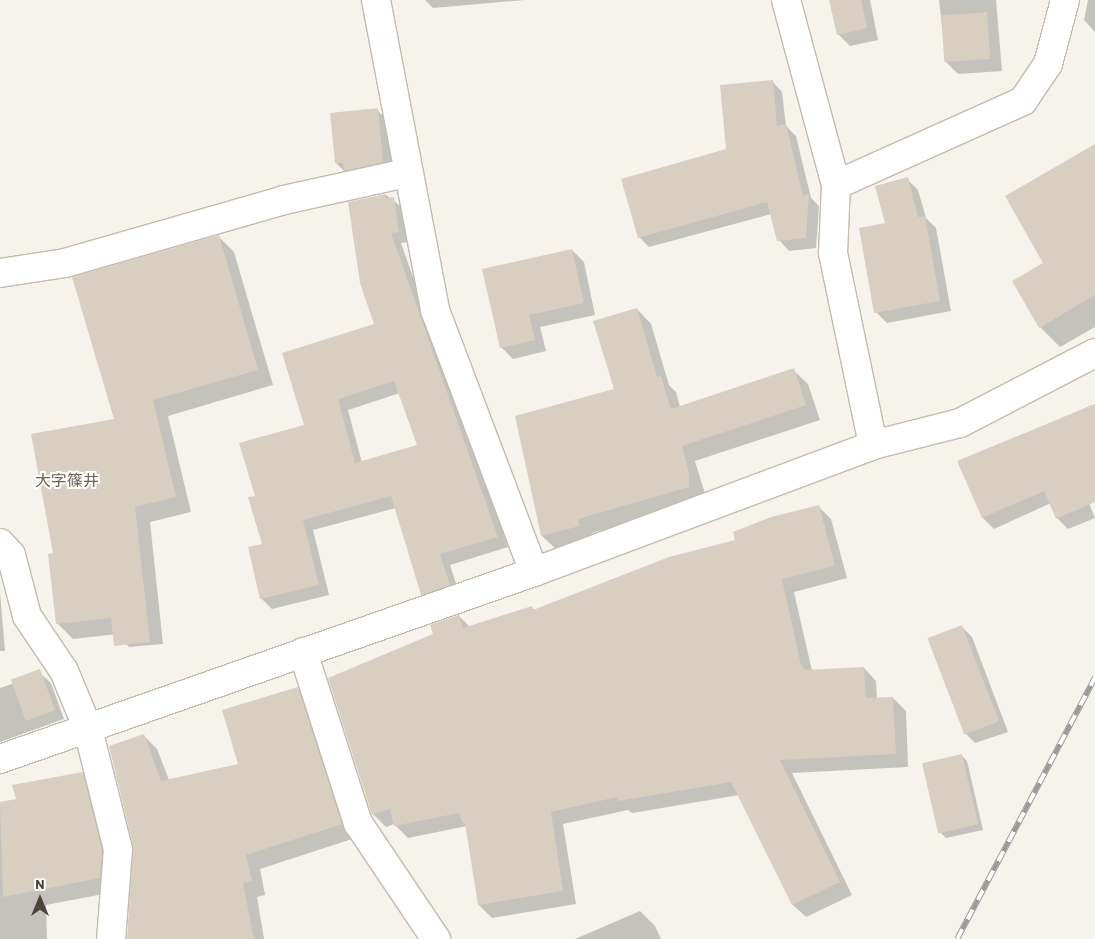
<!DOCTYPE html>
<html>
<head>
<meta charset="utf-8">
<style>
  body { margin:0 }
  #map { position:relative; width:1095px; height:939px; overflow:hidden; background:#f6f3ec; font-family:Barlow,"Noto Sans JP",sans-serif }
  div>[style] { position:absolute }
  .shadow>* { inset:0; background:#0003 }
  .building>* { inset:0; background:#d8cfc1; transform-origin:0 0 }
  .roads { filter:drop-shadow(1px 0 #c2bbae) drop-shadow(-1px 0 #c2bbae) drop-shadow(0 1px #c2bbae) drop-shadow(0 -1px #c2bbae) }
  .minor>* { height:28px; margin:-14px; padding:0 14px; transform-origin:14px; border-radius:14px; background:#fff }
  .rail>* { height:5.5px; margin-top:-2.75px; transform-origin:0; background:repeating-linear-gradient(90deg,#fff 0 11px,#9a9a9a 0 22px); box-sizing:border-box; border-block:1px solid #9a9a9a }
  span { translate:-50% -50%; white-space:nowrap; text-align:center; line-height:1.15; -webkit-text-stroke:4px #fff; paint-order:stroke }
  .quarter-label { font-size:16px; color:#6e6250 }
  .north { position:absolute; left:15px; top:874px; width:50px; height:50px; -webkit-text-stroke:4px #fff; paint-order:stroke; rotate:0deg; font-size:14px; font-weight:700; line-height:20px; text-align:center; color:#4b4439 }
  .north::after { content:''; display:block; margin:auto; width:18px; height:22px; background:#4b4439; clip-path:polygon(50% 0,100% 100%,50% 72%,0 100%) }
</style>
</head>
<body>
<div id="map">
  <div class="shadow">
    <i style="clip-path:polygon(425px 0,525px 0,433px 8px)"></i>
    <i style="clip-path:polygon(830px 0,870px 0,878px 40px,850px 46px,838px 34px)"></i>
    <i style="clip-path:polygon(939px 0,996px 0,1002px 71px,958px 74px,946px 62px)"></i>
    <i style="clip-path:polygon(1088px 0,1095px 0,1095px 32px,1084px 20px)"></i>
    <i style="clip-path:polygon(772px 81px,782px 92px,786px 126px,796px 136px,811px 198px,819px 206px,816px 248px,789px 251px,779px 240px,771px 214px,649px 247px,639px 237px,728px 150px)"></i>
    <i style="clip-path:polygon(377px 110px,389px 122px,394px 174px,348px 175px,336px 163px)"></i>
    <i style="clip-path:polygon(1095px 145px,1095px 327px,1060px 347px,1040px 327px)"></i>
    <i style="clip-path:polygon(907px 179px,918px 190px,926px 218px,936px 228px,951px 311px,887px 323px,876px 312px,887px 224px)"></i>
    <i style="clip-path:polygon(evenodd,386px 195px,404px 209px,409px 242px,401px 243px,508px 547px,450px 565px,460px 596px,433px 605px,422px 594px,396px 508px,313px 530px,329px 595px,272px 609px,261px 598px,264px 545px,256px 496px,376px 325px,386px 195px,400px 393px,418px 446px,362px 463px,348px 410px,400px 393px)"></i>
    <i style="clip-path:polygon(218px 236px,234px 252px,273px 385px,168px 416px,191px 512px,150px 522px,163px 644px,129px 647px,117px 634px,73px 639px,57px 623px,54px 554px,115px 420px)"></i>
    <i style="clip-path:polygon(572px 250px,584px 262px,595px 315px,540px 327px,546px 351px,513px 359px,501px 347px)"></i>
    <i style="clip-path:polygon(637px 309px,651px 324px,669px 385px,676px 392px,680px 407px,793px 370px,808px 384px,820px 420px,695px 461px,707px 500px,592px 533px,594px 541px,557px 550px,542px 536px,615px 390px)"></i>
    <i style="clip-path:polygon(1095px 404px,1095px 459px,1075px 468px,1095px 518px,1068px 529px,1057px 518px,1051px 503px,994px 529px,983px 518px,958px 462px)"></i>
    <i style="clip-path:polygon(818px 506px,831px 519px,847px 578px,794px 592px,812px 671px,864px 668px,876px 681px,877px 699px,893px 698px,906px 711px,908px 767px,792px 773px,852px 895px,806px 917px,793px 905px,739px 795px,632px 813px,628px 810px,563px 824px,576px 904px,492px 918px,479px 905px,467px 826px,408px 838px,394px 824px,386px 827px,373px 814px,435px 635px,459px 616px,470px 627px,532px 608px,535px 610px,736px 541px)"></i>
    <i style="clip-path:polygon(0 592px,5px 651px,0 651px)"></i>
    <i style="clip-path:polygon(962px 627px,972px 637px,1008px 732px,975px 743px,964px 732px)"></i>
    <i style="clip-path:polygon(41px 674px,51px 683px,64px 719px,0 742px,0 688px)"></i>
    <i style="clip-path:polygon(298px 689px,312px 703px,355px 838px,260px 869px,265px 895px,257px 897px,264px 939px,128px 939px,143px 735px,157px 749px,169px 780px,240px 765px)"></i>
    <i style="clip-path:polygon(961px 755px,967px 761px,983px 830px,946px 838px,940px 832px)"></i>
    <i style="clip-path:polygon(82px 773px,96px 787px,114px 892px,46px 905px,47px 939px,0 939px,0 804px,17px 800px)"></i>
    <i style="clip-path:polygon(640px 911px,655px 926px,661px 939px,575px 939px)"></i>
  </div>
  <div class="building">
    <i style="clip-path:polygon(829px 0,861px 0,867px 28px,837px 35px)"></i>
    <i style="left:987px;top:12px;width:47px;height:46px;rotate:86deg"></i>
    <i style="clip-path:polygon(773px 80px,777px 126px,786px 124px,803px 196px,809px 194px,806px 238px,777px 241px,767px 202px,638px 238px,621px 179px,726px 149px,720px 85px)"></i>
    <i style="clip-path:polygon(378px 108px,383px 162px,344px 171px,343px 163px,335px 163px,330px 113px)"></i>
    <i style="clip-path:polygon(1095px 144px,1095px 295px,1039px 328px,1012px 281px,1043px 263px,1005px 196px)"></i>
    <i style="clip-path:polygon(908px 177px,918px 217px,925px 216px,940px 301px,874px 313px,859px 228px,885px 223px,875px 186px)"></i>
    <i style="clip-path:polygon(evenodd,386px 194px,386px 198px,394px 197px,399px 232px,391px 233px,498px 537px,440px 554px,450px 585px,421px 595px,391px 496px,303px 520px,319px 585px,260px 599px,248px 547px,262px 544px,248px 497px,255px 496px,239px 443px,304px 425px,282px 353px,374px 324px,360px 283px,348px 202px,386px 194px,394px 381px,417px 445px,355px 463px,338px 399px,394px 381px)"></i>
    <i style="clip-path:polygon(219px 235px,258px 370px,153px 400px,176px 497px,135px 507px,150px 642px,114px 646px,111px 618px,56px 624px,48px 554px,53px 553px,31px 434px,114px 419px,72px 277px)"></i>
    <i style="clip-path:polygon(572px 249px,584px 303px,529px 315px,535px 340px,500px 348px,482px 269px)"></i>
    <i style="clip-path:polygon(637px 308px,657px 377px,661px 376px,671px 409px,794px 368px,806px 405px,682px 446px,689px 473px,689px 487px,578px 519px,580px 526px,541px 536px,515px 416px,614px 389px,593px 321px)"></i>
    <i style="clip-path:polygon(1095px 404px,1095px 502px,1056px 519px,1044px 491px,982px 518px,957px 461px)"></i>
    <i style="clip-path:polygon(819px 505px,835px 566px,782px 579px,801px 665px,805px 670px,864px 667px,866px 698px,893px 697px,896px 754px,780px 760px,840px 882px,792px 905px,731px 782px,618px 801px,617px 797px,551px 812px,563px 891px,478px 905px,465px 823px,462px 823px,459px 813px,394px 826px,390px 809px,372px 815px,328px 678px,433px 634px,430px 625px,459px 615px,463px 628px,532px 606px,533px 610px,669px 557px,735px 540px,733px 532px,771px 517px)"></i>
    <i style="left:962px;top:625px;width:103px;height:37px;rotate:69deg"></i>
    <i style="left:40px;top:669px;width:44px;height:31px;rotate:70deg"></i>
    <i style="clip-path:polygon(298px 687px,342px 824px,246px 855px,252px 881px,243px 883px,254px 939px,127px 939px,133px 846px,109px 746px,144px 734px,161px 781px,238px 764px,222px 710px)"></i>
    <i style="left:962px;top:754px;width:72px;height:41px;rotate:77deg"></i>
    <i style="clip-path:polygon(83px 772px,102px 850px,100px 878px,3px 897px,0 802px,16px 799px,12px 785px)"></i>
  </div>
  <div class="roads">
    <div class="minor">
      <i style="left:376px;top:0;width:316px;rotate:79.2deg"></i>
      <i style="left:435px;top:310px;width:280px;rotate:69.3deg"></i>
      <i style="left:786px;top:0;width:192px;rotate:74.9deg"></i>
      <i style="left:836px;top:185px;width:68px;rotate:92.5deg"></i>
      <i style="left:833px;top:253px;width:196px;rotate:78.2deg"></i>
      <i style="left:836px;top:185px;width:205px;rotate:-24.2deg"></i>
      <i style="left:1023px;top:101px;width:45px;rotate:-56deg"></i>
      <i style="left:1048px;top:64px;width:66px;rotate:-75.1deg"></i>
      <i style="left:0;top:273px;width:66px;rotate:-8.7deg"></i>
      <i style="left:65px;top:263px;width:228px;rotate:-16deg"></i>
      <i style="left:284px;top:200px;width:126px;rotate:-12.4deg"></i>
      <i style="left:0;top:543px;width:16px;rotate:47deg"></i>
      <i style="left:11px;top:555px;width:63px;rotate:75.3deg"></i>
      <i style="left:27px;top:616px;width:66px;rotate:56.1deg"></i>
      <i style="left:64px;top:671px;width:63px;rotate:67.5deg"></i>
      <i style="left:88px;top:729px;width:124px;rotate:76deg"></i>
      <i style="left:118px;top:849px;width:90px;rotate:94.4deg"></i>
      <i style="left:303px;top:652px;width:180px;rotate:72.2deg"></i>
      <i style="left:358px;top:823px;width:140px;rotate:56.1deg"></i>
      <i style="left:0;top:759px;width:566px;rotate:-19.3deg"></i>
      <i style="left:534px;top:572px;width:362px;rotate:-20.5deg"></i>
      <i style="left:873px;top:445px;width:90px;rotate:-14.2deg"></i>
      <i style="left:960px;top:423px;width:152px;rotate:-27.4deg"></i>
    </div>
  </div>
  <div class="rail">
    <i style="left:957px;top:939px;width:296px;rotate:-62.2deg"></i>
  </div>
  <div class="quarter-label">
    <span style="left:67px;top:480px">大字篠井</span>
  </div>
  <div class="north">N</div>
</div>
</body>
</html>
